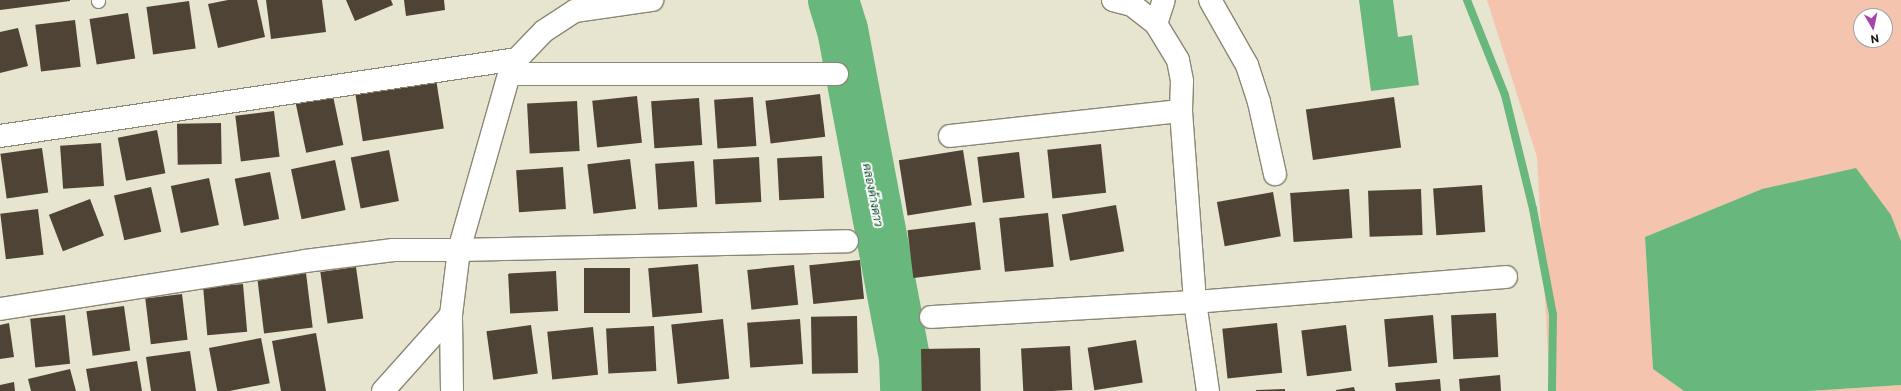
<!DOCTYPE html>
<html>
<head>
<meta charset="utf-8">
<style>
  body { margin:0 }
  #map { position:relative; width:1901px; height:391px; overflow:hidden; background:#e7e4cf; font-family:Commissioner,Sarabun,sans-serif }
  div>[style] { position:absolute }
  .green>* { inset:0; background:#f5c4af }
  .water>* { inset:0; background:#68b77c }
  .stream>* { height:8px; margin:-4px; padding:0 4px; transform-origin:4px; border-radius:4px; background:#68b77c }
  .river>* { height:51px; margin:-25.5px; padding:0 25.5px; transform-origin:25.5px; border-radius:25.5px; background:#68b77c }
  .building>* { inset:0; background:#4f4336; transform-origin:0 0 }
  .roads { filter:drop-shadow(1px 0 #8b8775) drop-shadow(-1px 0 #8b8775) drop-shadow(0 1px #8b8775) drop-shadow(0 -1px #8b8775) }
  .lane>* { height:13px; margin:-6.5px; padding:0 6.5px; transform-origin:6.5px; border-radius:6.5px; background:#fff }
  .street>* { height:22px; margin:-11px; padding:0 11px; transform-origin:11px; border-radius:11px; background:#fff }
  span { translate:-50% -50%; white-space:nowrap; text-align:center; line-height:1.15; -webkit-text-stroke:4px #fff; paint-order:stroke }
  .water-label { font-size:12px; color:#01411c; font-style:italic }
  .north { position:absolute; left:1853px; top:8px; width:40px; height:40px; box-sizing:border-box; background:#fff; border:1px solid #a3a3a0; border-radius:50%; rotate:171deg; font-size:11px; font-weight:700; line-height:16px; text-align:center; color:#191811 }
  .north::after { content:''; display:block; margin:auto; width:14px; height:18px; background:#a544aa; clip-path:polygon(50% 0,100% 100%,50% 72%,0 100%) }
</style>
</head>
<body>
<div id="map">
  <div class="green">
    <i style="clip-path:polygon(evenodd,1487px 0,1901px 0,1901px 241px,1891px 215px,1762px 189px,1645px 237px,1653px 369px,1684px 391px,1550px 391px,1537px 157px,1487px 0,1861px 16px,1885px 16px,1885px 40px,1861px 40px,1861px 16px)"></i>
    <i style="clip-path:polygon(1901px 385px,1901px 391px,1809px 391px)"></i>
  </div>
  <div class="water">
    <i style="clip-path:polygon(1359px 0,1393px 0,1398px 37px,1412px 35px,1419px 85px,1371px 91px)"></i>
    <i style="clip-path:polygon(1856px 168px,1891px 215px,1901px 241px,1901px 385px,1809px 391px,1684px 391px,1653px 369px,1645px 237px,1762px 189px)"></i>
  </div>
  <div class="stream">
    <i style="left:1467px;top:0;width:102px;rotate:68.2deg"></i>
    <i style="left:1505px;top:95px;width:117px;rotate:76.2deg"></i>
    <i style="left:1533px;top:209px;width:108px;rotate:79.3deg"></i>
    <i style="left:1553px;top:315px;width:76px;rotate:90.8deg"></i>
  </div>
  <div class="river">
    <i style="left:833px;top:0;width:30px;rotate:73deg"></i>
    <i style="left:842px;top:29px;width:333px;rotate:79.3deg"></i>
    <i style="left:904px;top:356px;width:35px;rotate:88deg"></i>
  </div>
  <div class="building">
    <i style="clip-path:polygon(0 0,70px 0,70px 1px,0 10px)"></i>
    <i style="clip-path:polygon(228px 0,257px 0,265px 37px,218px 48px,208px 4px)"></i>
    <i style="clip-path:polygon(266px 0,322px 0,326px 32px,271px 39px)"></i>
    <i style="clip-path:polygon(346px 0,391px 0,393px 5px,355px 21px)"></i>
    <i style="clip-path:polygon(404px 0,444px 0,445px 10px,406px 16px)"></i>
    <i style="left:189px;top:1px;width:48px;height:43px;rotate:82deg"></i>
    <i style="left:128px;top:13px;width:46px;height:39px;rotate:81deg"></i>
    <i style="left:75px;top:20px;width:47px;height:40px;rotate:83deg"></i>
    <i style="clip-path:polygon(18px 28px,28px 66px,0 73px,0 32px)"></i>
    <i style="left:436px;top:79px;width:50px;height:82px;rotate:81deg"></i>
    <i style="left:820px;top:94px;width:43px;height:55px;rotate:83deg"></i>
    <i style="left:333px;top:96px;width:50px;height:38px;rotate:78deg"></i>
    <i style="left:637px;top:96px;width:47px;height:45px;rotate:84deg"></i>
    <i style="left:753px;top:97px;width:49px;height:39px;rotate:86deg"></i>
    <i style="left:1394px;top:97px;width:51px;height:89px;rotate:82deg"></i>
    <i style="left:699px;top:98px;width:47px;height:48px;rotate:86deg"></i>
    <i style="left:577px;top:101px;width:50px;height:50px;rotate:87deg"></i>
    <i style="left:274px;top:111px;width:46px;height:39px;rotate:83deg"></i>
    <i style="left:221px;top:123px;width:41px;height:44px;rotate:89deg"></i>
    <i style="left:157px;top:130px;width:44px;height:40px;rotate:79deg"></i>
    <i style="left:101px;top:143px;width:43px;height:41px;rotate:86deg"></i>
    <i style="left:1101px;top:144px;width:49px;height:54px;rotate:84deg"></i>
    <i style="left:42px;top:148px;width:45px;height:42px;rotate:82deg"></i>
    <i style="left:389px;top:150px;width:52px;height:39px;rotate:79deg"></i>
    <i style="left:963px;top:150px;width:56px;height:65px;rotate:81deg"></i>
    <i style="left:1019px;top:152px;width:46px;height:42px;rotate:83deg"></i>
    <i style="left:822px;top:156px;width:42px;height:45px;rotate:87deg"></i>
    <i style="left:759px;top:157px;width:45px;height:46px;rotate:87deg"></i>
    <i style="left:630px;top:159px;width:50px;height:43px;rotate:83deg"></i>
    <i style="left:335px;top:160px;width:51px;height:45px;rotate:78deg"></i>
    <i style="left:694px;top:161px;width:46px;height:39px;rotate:86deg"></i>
    <i style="left:563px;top:167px;width:42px;height:47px;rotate:86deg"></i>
    <i style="left:270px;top:172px;width:48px;height:36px;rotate:79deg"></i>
    <i style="left:209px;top:178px;width:48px;height:39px;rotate:78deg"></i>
    <i style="left:1482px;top:185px;width:47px;height:49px;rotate:86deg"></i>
    <i style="left:151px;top:187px;width:46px;height:38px;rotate:77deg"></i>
    <i style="left:1349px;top:189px;width:49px;height:59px;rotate:86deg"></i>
    <i style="left:1421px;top:189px;width:46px;height:53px;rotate:88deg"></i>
    <i style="left:1273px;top:192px;width:45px;height:57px;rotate:80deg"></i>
    <i style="left:90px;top:199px;width:39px;height:44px;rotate:69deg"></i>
    <i style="left:1116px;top:205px;width:47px;height:55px;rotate:80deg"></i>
    <i style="left:38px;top:209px;width:46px;height:38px;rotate:83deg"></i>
    <i style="left:1048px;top:213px;width:54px;height:49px;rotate:84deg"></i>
    <i style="left:975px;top:222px;width:48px;height:68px;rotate:83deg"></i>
    <i style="left:860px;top:260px;width:39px;height:51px;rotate:84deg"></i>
    <i style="left:698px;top:264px;width:49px;height:50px;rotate:85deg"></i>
    <i style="left:794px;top:265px;width:40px;height:47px;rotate:84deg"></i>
    <i style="left:356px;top:267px;width:52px;height:36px;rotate:82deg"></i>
    <i style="left:630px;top:268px;width:45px;height:46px;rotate:90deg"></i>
    <i style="left:556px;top:271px;width:40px;height:48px;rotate:87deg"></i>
    <i style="left:306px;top:273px;width:55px;height:49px;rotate:83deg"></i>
    <i style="left:243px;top:284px;width:48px;height:40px;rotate:85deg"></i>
    <i style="left:182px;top:294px;width:46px;height:37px;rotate:83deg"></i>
    <i style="left:124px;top:306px;width:45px;height:38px;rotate:82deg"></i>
    <i style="left:1496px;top:313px;width:44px;height:45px;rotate:87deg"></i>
    <i style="left:65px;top:315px;width:49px;height:35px;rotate:84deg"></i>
    <i style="left:1433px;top:315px;width:48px;height:49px;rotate:85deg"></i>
    <i style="left:857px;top:316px;width:57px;height:46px;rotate:89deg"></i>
    <i style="left:723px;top:319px;width:60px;height:52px;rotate:84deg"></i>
    <i style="left:800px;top:319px;width:45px;height:53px;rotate:86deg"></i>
    <i style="clip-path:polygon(9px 323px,14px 357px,0 359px,0 325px)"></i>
    <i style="left:1277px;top:323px;width:50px;height:55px;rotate:84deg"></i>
    <i style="left:531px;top:325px;width:49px;height:45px;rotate:82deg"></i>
    <i style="left:1346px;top:325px;width:46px;height:45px;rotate:83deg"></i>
    <i style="left:654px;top:326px;width:45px;height:48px;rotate:87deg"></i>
    <i style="left:593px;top:327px;width:48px;height:46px;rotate:84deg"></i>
    <i style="clip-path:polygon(316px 333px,326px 391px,281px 391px,272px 341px)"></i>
    <i style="left:261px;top:338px;width:46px;height:53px;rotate:79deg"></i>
    <i style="left:1136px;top:340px;width:43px;height:49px;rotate:81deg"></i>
    <i style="left:1070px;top:346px;width:44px;height:49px;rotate:87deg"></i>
    <i style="left:980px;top:348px;width:43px;height:59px;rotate:89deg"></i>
    <i style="clip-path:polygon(190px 351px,196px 391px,151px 391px,146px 357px)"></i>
    <i style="clip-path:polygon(137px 361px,142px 391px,90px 391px,86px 369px)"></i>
    <i style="clip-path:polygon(70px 369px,76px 391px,31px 391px,28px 379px)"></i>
    <i style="clip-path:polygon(1500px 375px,1501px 391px,1460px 391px,1459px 379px)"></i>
    <i style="clip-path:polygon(1440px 379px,1441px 391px,1396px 391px,1395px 383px)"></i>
    <i style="clip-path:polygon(14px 382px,15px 391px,0 391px,0 385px)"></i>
    <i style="clip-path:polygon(1354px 387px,1355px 391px,1336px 391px,1336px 390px)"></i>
    <i style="clip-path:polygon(1285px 389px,1285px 391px,1256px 391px,1256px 390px)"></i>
  </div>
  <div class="roads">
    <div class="lane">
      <i style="left:98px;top:0;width:1px;rotate:90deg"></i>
    </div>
    <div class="street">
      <i style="left:1113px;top:0;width:20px;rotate:15deg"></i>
      <i style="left:1132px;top:5px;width:31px;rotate:38deg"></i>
      <i style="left:1156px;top:24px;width:42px;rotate:58.6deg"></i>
      <i style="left:1178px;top:60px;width:21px;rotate:79deg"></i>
      <i style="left:1182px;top:81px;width:30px;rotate:92deg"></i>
      <i style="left:1181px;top:111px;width:192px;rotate:85.8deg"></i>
      <i style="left:1195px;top:302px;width:90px;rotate:81.7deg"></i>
      <i style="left:1210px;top:0;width:75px;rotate:60.4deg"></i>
      <i style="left:1247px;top:65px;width:39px;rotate:72deg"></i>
      <i style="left:1259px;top:102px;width:74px;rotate:77.5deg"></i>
      <i style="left:1156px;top:24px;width:25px;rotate:-72deg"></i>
      <i style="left:509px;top:74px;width:328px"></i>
      <i style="left:0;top:136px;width:523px;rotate:-8.47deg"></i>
      <i style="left:950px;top:136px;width:232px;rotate:-6.2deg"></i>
      <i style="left:0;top:309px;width:309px;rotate:-8.9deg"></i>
      <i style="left:305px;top:261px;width:89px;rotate:-7.1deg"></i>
      <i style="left:393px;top:250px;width:66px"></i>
      <i style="left:459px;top:250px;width:388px;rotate:-1.3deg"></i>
      <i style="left:931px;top:317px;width:264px;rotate:-3.3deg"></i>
      <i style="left:1195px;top:302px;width:312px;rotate:-4.6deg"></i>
      <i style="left:383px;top:391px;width:102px;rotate:-48.2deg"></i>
      <i style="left:452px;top:391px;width:76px;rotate:-90.8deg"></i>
      <i style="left:451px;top:315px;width:65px;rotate:-83deg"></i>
      <i style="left:459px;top:250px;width:183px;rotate:-74.1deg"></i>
      <i style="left:509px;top:74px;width:17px;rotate:-62deg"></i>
      <i style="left:517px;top:59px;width:39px;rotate:-46deg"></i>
      <i style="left:544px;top:31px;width:37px;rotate:-33deg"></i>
      <i style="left:575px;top:11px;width:78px;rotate:-8.1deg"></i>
    </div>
  </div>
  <div class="water-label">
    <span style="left:873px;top:195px;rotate:79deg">คลองค้างคาว</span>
  </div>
  <div class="north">N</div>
</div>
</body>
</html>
